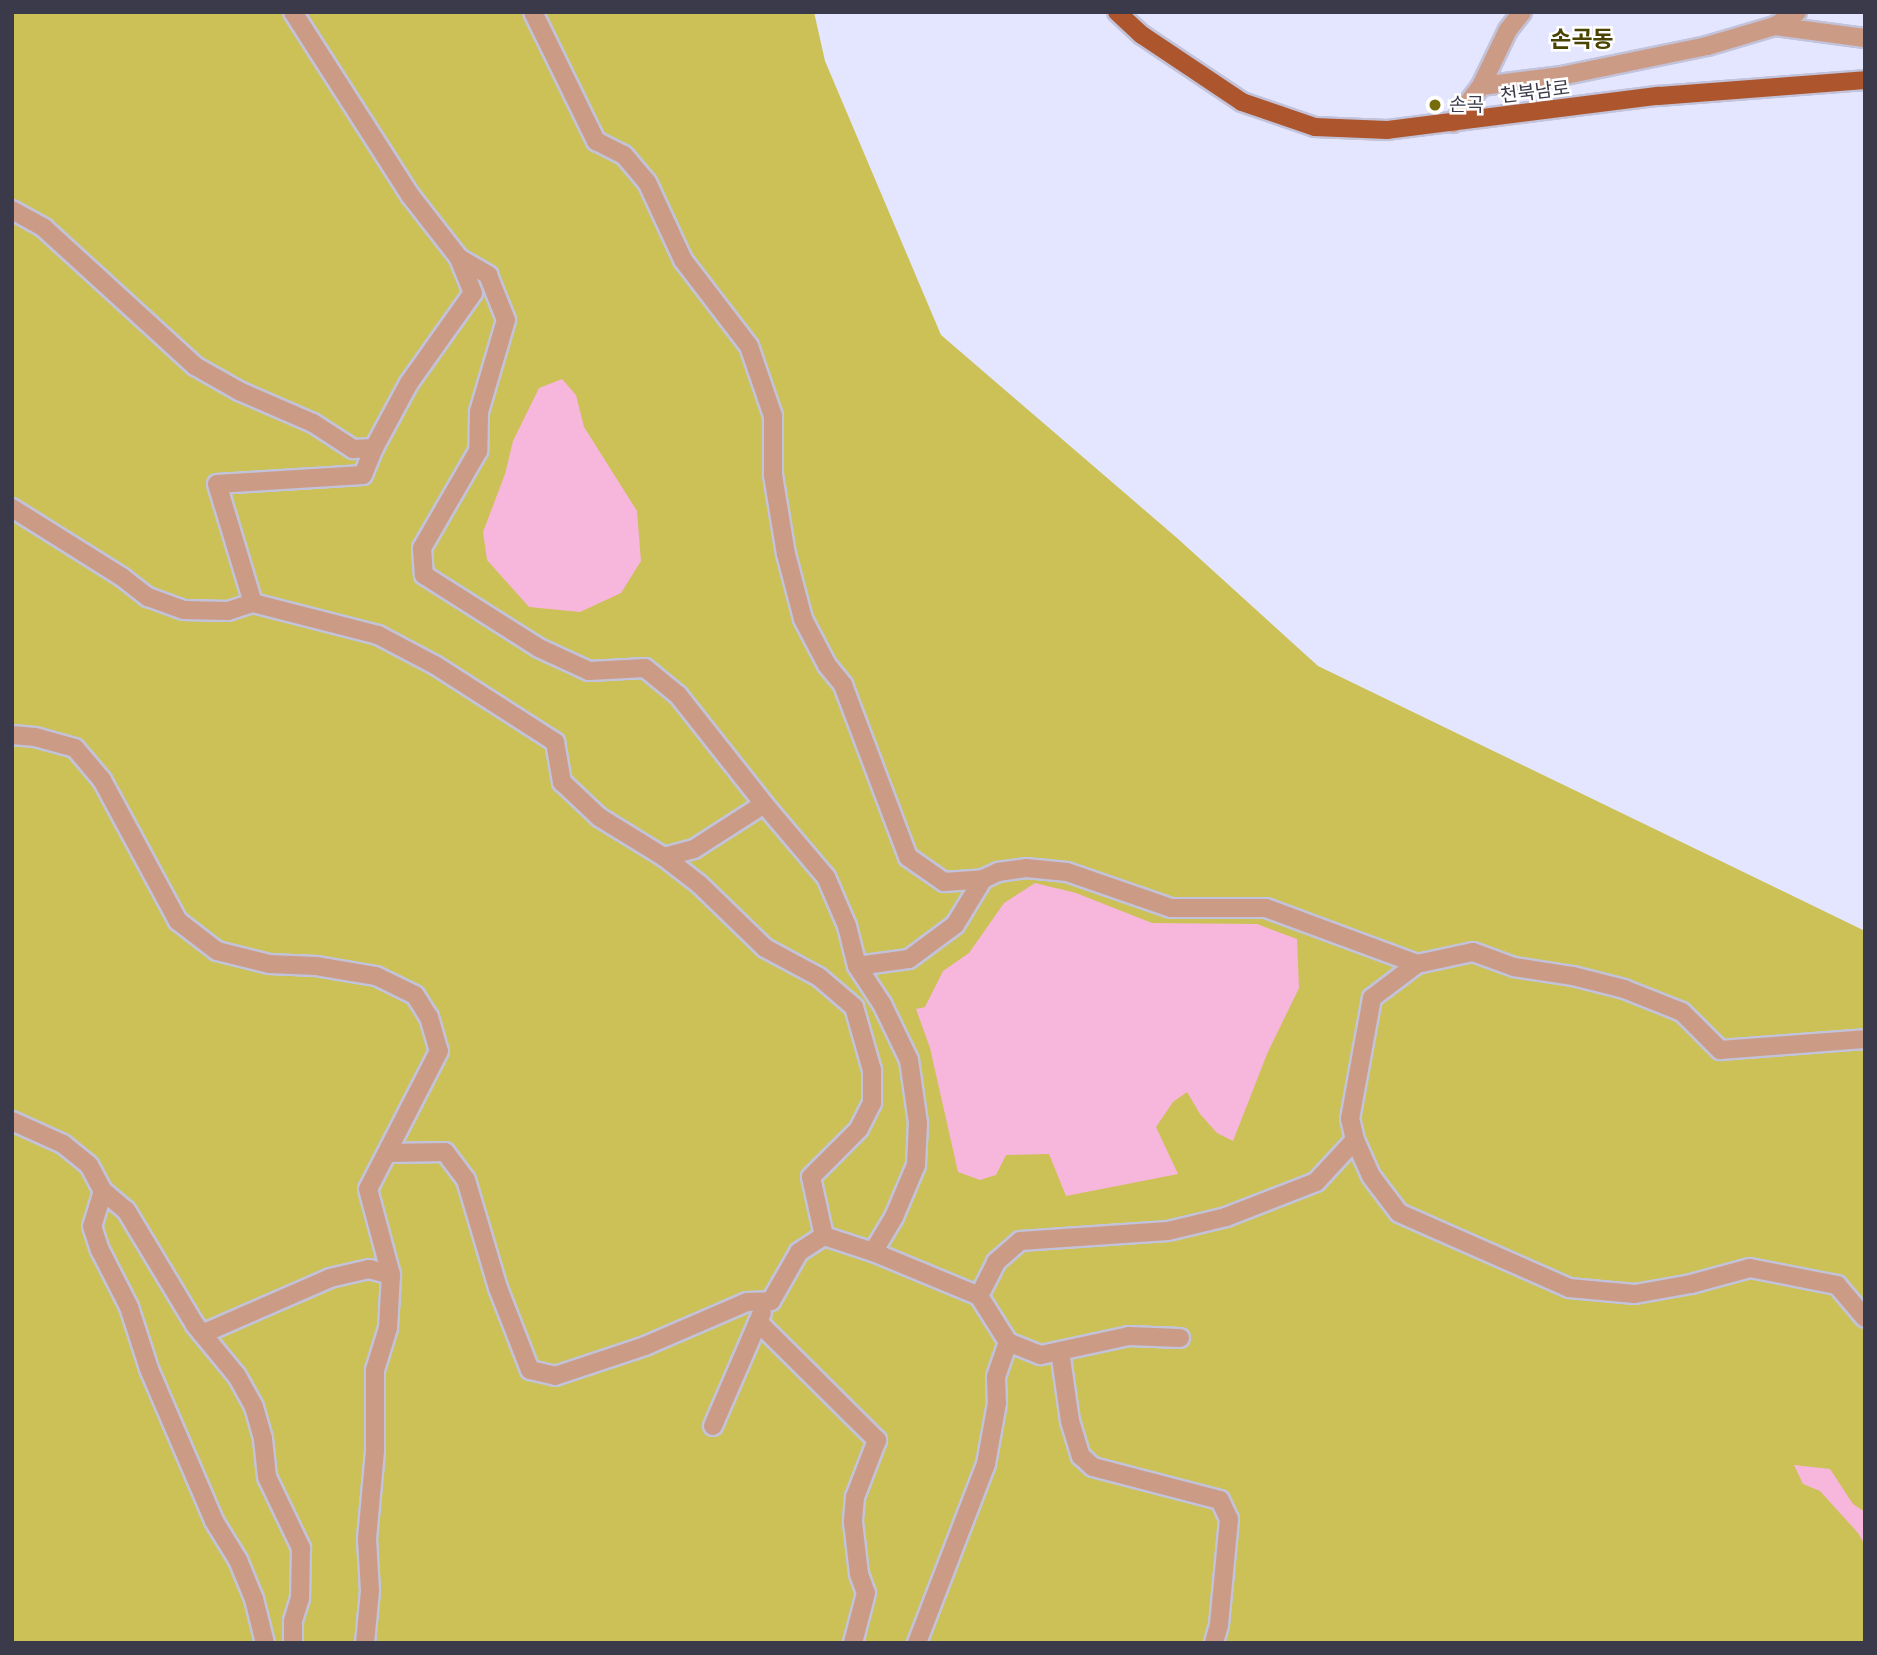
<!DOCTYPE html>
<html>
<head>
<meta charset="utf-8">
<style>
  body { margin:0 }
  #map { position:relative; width:1877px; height:1655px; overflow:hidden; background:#e4e5fe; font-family:"PT Sans Narrow","Noto Sans KR",sans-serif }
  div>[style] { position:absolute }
  .green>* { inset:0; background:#ccc157 }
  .water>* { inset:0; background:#f7b6db }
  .roads { filter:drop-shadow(2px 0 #c2c3da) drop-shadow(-2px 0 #c2c3da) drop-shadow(0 2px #c2c3da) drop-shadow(0 -2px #c2c3da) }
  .minor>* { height:18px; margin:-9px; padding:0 9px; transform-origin:9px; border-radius:9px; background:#cc9b86 }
  .major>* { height:18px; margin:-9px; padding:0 9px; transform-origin:9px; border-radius:9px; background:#ad562e }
  .dots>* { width:19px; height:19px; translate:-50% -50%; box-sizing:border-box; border:4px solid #fff; border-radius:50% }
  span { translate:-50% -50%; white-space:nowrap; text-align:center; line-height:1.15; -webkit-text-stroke:5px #fff; paint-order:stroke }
  .street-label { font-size:19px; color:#3a3a4a }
  .poi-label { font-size:19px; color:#3a3a4a }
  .left { translate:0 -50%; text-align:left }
  .quarter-label { font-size:23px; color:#494200; font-weight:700 }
  .frame { position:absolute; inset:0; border:14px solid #3a3a4a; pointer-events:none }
</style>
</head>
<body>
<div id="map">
  <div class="green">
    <i style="clip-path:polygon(12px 12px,814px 12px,825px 61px,941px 335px,1177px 538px,1318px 666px,1865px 931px,1865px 1643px,12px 1643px)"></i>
  </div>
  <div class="water">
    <i style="clip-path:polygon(562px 379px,576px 395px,584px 427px,637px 511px,641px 561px,621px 593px,580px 612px,529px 607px,487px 560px,483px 532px,505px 474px,513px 441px,539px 388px)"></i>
    <i style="clip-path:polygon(1035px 883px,1076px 893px,1152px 923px,1257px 924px,1297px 939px,1299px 988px,1267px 1054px,1233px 1141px,1217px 1133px,1200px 1114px,1187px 1092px,1173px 1102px,1156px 1127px,1178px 1174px,1066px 1196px,1049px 1154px,1006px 1155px,996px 1175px,980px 1180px,958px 1172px,930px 1048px,916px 1009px,925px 1007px,943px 971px,969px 953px,1004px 903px)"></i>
    <i style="clip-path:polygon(1794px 1465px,1830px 1469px,1853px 1504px,1865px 1512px,1865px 1545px,1858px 1533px,1820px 1491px,1803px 1484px)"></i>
  </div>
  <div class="roads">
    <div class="minor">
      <i style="left:533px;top:12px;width:144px;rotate:64deg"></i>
      <i style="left:596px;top:141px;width:31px;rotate:27deg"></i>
      <i style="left:624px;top:155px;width:35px;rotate:50deg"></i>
      <i style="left:647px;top:182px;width:86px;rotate:65.2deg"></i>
      <i style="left:683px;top:260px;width:108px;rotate:52.5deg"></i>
      <i style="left:749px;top:346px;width:74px;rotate:71.1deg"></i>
      <i style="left:773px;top:416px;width:59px;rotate:90deg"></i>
      <i style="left:773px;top:475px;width:80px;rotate:80.7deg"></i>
      <i style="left:786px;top:554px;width:67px;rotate:75.3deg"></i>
      <i style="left:803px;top:619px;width:52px;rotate:62.4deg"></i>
      <i style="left:827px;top:665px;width:26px;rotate:51deg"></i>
      <i style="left:843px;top:685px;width:184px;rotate:69.3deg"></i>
      <i style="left:908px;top:857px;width:44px;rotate:34.8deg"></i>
      <i style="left:944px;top:882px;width:39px;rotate:-4deg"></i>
      <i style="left:983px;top:879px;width:17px;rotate:-25deg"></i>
      <i style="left:998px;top:872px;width:28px;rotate:-8deg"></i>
      <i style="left:1026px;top:868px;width:41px;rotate:5.6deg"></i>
      <i style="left:1067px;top:872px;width:110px;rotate:19.1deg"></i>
      <i style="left:1171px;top:908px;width:95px"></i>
      <i style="left:1266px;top:908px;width:161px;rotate:20.3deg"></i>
      <i style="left:1417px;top:964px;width:57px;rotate:-12.1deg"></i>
      <i style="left:1473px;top:952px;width:44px;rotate:20.1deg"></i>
      <i style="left:1514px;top:967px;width:60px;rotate:8.7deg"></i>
      <i style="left:1573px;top:976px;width:53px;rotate:14.3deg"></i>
      <i style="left:1624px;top:989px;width:62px;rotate:21.6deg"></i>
      <i style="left:1682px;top:1012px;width:54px;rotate:45deg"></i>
      <i style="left:1720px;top:1050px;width:145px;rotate:-4.3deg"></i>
      <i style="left:1775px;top:26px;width:91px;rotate:7.6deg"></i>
      <i style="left:1481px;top:86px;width:81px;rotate:-7.1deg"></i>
      <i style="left:1561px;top:76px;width:149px;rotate:-11.6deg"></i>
      <i style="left:1707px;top:46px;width:71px;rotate:-16.4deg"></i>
      <i style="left:1775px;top:26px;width:26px;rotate:-32deg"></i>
      <i style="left:1453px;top:123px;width:46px;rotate:-52.9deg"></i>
      <i style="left:1481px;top:86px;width:62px;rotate:-64.3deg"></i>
      <i style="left:1508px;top:30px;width:23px;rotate:-52deg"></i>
      <i style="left:12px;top:210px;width:37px;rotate:29deg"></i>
      <i style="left:44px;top:228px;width:205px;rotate:42.4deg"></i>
      <i style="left:195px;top:366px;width:51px;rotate:29.6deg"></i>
      <i style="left:239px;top:391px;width:81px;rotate:23.4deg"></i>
      <i style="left:313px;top:423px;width:48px;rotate:33deg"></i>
      <i style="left:353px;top:449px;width:21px;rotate:-3deg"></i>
      <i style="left:374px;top:448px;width:74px;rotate:-61.7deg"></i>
      <i style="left:409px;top:383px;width:110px;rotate:-54.6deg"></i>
      <i style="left:473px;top:293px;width:38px;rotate:-112deg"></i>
      <i style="left:459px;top:258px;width:80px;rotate:-127.9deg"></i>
      <i style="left:410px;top:195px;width:217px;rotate:-122.6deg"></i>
      <i style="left:459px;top:258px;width:34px;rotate:30deg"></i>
      <i style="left:488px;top:275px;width:48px;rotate:68.2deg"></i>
      <i style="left:506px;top:320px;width:96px;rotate:106.4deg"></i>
      <i style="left:479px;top:412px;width:39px;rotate:91deg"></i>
      <i style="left:478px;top:451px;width:112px;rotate:120deg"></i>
      <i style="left:422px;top:548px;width:27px;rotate:86deg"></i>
      <i style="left:424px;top:575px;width:136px;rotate:32.4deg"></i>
      <i style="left:539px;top:648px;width:55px;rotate:24.7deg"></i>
      <i style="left:589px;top:671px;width:56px;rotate:-3.1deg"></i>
      <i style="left:645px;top:668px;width:43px;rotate:39.3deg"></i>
      <i style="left:678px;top:695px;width:139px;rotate:51.7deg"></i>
      <i style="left:764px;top:804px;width:96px;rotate:49.7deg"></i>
      <i style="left:826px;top:877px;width:53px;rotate:66.8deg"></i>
      <i style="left:847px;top:926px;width:41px;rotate:76deg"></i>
      <i style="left:857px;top:966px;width:52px;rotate:-7.7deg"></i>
      <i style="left:909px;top:959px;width:57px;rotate:-36.5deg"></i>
      <i style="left:955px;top:925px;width:54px;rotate:-58.7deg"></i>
      <i style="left:12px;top:508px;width:130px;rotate:32.1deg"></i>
      <i style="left:122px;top:577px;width:33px;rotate:38deg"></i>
      <i style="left:148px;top:597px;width:38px;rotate:20deg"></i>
      <i style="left:184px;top:610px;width:44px;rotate:1.3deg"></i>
      <i style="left:228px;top:611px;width:26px;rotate:-18deg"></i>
      <i style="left:253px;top:603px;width:124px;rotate:-106.8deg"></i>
      <i style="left:217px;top:484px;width:146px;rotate:-3.5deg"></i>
      <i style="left:363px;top:475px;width:29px;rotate:-68deg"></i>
      <i style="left:253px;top:603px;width:129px;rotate:14.4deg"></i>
      <i style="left:378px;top:635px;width:64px;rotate:27.8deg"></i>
      <i style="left:435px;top:665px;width:143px;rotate:32.7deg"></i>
      <i style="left:555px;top:742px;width:41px;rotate:80.1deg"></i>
      <i style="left:562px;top:782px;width:51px;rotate:43.4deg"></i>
      <i style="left:599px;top:817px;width:76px;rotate:31.6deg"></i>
      <i style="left:664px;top:857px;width:31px;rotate:-15deg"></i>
      <i style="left:694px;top:849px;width:83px;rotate:-32.7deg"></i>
      <i style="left:12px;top:735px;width:23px;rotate:5deg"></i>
      <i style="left:35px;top:737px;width:41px;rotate:15.4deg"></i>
      <i style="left:75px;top:748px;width:42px;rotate:49.8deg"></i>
      <i style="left:102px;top:780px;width:160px;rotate:61.7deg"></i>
      <i style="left:178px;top:921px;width:49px;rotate:37.6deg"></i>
      <i style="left:217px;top:951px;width:54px;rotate:14deg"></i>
      <i style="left:269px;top:964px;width:47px;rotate:2.4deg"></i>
      <i style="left:316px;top:966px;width:61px;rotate:9.5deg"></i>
      <i style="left:376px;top:976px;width:43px;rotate:26deg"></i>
      <i style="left:415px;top:995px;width:26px;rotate:58deg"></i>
      <i style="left:429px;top:1017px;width:35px;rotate:74deg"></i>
      <i style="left:439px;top:1051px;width:155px;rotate:117.2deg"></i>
      <i style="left:368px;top:1189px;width:89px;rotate:75deg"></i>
      <i style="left:664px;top:857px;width:44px;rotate:37.6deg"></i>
      <i style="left:699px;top:884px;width:92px;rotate:44.1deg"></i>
      <i style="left:765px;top:948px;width:61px;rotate:28.2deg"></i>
      <i style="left:819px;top:977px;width:46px;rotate:40.6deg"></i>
      <i style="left:854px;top:1007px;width:66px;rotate:74.1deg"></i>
      <i style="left:872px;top:1070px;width:33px;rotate:90deg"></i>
      <i style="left:872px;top:1103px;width:29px;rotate:117deg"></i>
      <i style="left:859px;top:1129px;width:68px;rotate:135deg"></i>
      <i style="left:811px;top:1177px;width:60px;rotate:77.6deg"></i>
      <i style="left:824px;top:1236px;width:52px;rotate:18.1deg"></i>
      <i style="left:873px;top:1252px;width:41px;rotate:-59deg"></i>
      <i style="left:894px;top:1217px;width:56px;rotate:-67.1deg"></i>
      <i style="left:916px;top:1165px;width:42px;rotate:-87.3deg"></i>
      <i style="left:918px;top:1123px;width:64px;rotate:-98.1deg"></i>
      <i style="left:909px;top:1060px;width:62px;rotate:-115.7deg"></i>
      <i style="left:882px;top:1004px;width:45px;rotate:-123.3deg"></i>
      <i style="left:12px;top:1121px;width:56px;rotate:24.3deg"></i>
      <i style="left:63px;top:1144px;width:33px;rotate:39deg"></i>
      <i style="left:89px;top:1165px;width:30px;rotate:62deg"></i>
      <i style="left:103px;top:1191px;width:37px;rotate:107deg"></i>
      <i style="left:92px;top:1226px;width:25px;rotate:72deg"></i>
      <i style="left:100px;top:1250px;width:64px;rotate:63deg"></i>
      <i style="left:129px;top:1307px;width:65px;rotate:72.1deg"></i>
      <i style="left:149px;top:1369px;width:165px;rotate:66.8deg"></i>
      <i style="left:214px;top:1521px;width:46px;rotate:58.4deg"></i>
      <i style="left:238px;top:1560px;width:42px;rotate:67.7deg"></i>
      <i style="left:254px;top:1599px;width:45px;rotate:76deg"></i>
      <i style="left:1355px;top:1140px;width:39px;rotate:66deg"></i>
      <i style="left:1371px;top:1176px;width:46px;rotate:52.9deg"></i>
      <i style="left:1399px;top:1213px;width:186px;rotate:23.8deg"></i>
      <i style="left:1569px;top:1288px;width:66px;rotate:5.2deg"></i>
      <i style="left:1635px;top:1294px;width:57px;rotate:-10.1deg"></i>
      <i style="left:1691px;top:1284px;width:61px;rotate:-15.2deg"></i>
      <i style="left:1750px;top:1268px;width:89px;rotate:11.1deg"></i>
      <i style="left:1837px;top:1285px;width:43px;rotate:49.7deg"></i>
      <i style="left:388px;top:1153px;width:57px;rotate:-1deg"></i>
      <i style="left:445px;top:1152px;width:35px;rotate:53deg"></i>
      <i style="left:466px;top:1180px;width:113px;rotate:73.5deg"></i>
      <i style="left:498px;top:1288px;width:88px;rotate:68.7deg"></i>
      <i style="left:530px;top:1370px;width:26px;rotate:13deg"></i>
      <i style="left:555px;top:1376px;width:95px;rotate:-18.4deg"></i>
      <i style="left:645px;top:1346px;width:111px;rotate:-23.3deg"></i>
      <i style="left:747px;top:1302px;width:24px;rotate:-2deg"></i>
      <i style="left:771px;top:1301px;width:56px;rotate:-60.3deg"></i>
      <i style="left:799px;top:1252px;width:30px;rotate:-33deg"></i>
      <i style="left:103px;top:1191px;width:30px;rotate:40deg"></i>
      <i style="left:126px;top:1210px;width:134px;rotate:59deg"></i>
      <i style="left:195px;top:1325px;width:66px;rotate:50.5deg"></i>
      <i style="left:237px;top:1376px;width:35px;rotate:61deg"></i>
      <i style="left:254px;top:1407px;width:33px;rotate:74deg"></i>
      <i style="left:263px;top:1439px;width:38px;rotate:84deg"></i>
      <i style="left:267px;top:1477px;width:79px;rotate:64.4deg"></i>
      <i style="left:301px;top:1548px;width:50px;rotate:91.1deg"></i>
      <i style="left:300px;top:1598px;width:24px;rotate:107deg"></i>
      <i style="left:293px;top:1621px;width:22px;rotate:90deg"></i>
      <i style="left:873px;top:1252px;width:115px;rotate:22.5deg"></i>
      <i style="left:979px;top:1296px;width:54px;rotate:57.8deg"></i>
      <i style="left:1008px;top:1342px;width:37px;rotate:109deg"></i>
      <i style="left:996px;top:1377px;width:26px;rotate:88deg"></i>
      <i style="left:997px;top:1403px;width:62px;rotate:100.2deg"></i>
      <i style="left:986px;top:1464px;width:192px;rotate:111.1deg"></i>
      <i style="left:979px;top:1296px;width:38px;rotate:-63deg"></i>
      <i style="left:996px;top:1262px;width:32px;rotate:-41deg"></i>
      <i style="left:1020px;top:1241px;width:148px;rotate:-3.9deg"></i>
      <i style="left:1168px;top:1231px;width:60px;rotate:-13.6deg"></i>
      <i style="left:1226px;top:1217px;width:97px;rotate:-21.3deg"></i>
      <i style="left:1316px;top:1182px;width:57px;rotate:-47.1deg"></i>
      <i style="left:1355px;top:1140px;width:22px;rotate:-103deg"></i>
      <i style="left:1350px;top:1119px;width:123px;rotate:-79.7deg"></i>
      <i style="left:1372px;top:998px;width:56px;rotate:-37.1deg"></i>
      <i style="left:758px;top:1322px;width:168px;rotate:44.8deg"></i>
      <i style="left:877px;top:1440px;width:61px;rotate:111.1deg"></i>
      <i style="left:855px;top:1497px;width:25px;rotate:95deg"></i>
      <i style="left:853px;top:1522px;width:52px;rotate:83.4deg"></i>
      <i style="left:859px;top:1574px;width:20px;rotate:70deg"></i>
      <i style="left:866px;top:1593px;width:52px;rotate:104.6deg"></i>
      <i style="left:202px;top:1334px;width:140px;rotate:-23.6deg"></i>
      <i style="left:330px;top:1278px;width:40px;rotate:-13deg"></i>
      <i style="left:369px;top:1269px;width:23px;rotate:15deg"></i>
      <i style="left:391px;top:1275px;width:53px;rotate:93.2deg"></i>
      <i style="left:388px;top:1328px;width:44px;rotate:107.2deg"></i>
      <i style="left:375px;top:1370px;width:81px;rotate:90deg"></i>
      <i style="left:375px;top:1451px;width:88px;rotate:95.2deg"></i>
      <i style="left:367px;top:1539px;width:52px;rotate:86.7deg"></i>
      <i style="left:370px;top:1591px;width:52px;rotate:95.5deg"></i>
      <i style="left:1008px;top:1342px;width:35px;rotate:22deg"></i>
      <i style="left:1041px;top:1355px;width:90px;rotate:-12.2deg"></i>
      <i style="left:1129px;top:1336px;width:51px;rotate:2.2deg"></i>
      <i style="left:1060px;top:1351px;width:71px;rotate:81.9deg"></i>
      <i style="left:1070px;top:1421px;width:37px;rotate:73deg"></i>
      <i style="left:1081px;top:1456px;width:16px;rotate:43deg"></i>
      <i style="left:1093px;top:1467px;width:131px;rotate:14.6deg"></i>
      <i style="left:1220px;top:1500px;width:21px;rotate:65deg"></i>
      <i style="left:1229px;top:1519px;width:106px;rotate:95.4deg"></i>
      <i style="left:1219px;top:1625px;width:19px;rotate:106deg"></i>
      <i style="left:713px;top:1426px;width:123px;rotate:-66.6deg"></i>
    </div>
    <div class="major">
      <i style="left:1117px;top:12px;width:34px;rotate:43deg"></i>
      <i style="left:1142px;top:35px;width:120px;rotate:33.8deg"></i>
      <i style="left:1242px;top:102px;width:77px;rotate:18.9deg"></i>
      <i style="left:1315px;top:127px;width:72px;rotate:2.4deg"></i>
      <i style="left:1387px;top:130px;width:273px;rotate:-7.2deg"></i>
      <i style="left:1658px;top:96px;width:208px;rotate:-4.4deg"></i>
    </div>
  </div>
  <div class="dots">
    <i style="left:1435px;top:105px;background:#766d0a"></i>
  </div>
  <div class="street-label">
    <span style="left:1535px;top:92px;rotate:-7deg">천북남로</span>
  </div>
  <div class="poi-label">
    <span class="left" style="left:1449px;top:105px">손곡</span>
  </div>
  <div class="quarter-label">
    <span style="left:1582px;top:39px">손곡동</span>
  </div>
  <div class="frame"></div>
</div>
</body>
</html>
